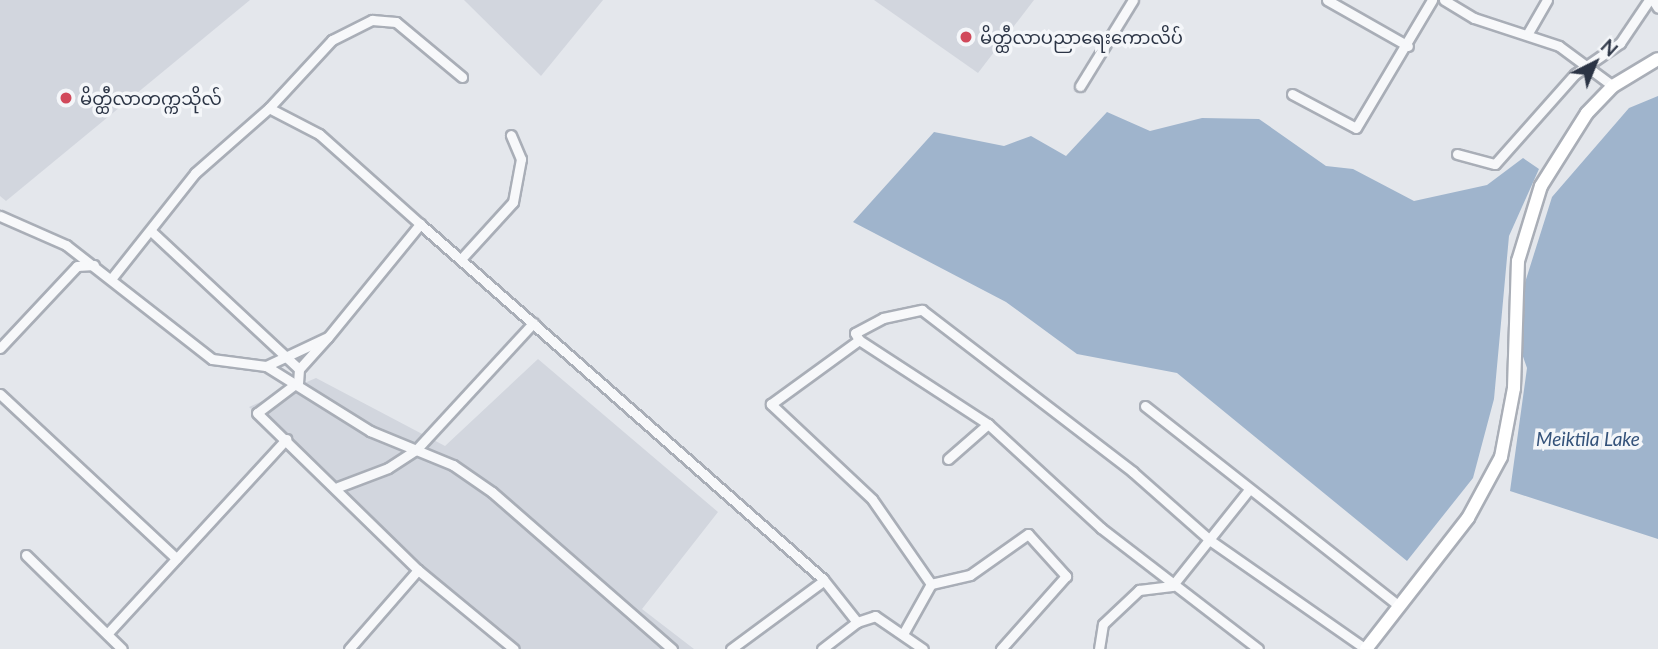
<!DOCTYPE html>
<html>
<head>
<meta charset="utf-8">
<style>
  body { margin:0 }
  #map { position:relative; width:1658px; height:649px; overflow:hidden; background:#e4e7ec; font-family:Lato,"Noto Sans Myanmar",sans-serif }
  div>[style] { position:absolute }
  .built>* { inset:0; background:#d2d6de }
  .water>* { inset:0; background:#9fb4cc }
  .roads { filter:drop-shadow(2px 0 #a9aeb7) drop-shadow(-2px 0 #a9aeb7) drop-shadow(0 2px #a9aeb7) drop-shadow(0 -2px #a9aeb7) }
  .street>* { height:9px; margin:-4.5px; padding:0 4.5px; transform-origin:4.5px; border-radius:4.5px; background:#f7f8fa }
  .secondary>* { height:12px; margin:-6px; padding:0 6px; transform-origin:6px; border-radius:6px; background:#fff }
  .dots>* { width:19px; height:19px; translate:-50% -50%; box-sizing:border-box; border:4px solid #f4f6f9; border-radius:50% }
  span { translate:-50% -50%; white-space:nowrap; text-align:center; line-height:1.15; -webkit-text-stroke:7px #f4f6f9; paint-order:stroke }
  .poi-label { font-size:18px; color:#2b3445 }
  .left { translate:0 -50%; text-align:left }
  .water-label { font-size:19px; color:#34527a; font-style:italic }
  .north { position:absolute; left:1560px; top:28px; width:70px; height:70px; -webkit-text-stroke:5px #f4f6f9; paint-order:stroke; rotate:43deg; font-size:19px; font-weight:700; line-height:28px; text-align:center; color:#2b3445 }
  .north::after { content:''; display:block; margin:auto; width:24px; height:32px; background:#2b3445; clip-path:polygon(50% 0,100% 100%,50% 72%,0 100%) }
</style>
</head>
<body>
<div id="map">
  <div class="built">
    <i style="clip-path:polygon(0 0,250px 0,6px 201px,0 196px)"></i>
    <i style="clip-path:polygon(464px 0,603px 0,541px 76px)"></i>
    <i style="clip-path:polygon(874px 0,1034px 0,978px 73px)"></i>
    <i style="clip-path:polygon(538px 359px,718px 512px,642px 609px,694px 649px,506px 649px,249px 407px,316px 378px,445px 446px)"></i>
  </div>
  <div class="water">
    <i style="clip-path:polygon(1658px 96px,1658px 539px,1510px 491px,1527px 368px,1519px 345px,1522px 292px,1552px 197px,1629px 108px)"></i>
    <i style="clip-path:polygon(1107px 112px,1150px 131px,1202px 118px,1259px 119px,1326px 166px,1353px 169px,1414px 201px,1487px 185px,1523px 158px,1539px 169px,1509px 236px,1494px 399px,1473px 478px,1407px 561px,1177px 373px,1077px 354px,1006px 302px,853px 222px,934px 132px,1004px 146px,1031px 136px,1066px 156px)"></i>
  </div>
  <div class="roads">
    <div class="street">
      <i style="left:1327px;top:0;width:93px;rotate:29.6deg"></i>
      <i style="left:1444px;top:0;width:35px;rotate:31deg"></i>
      <i style="left:1474px;top:18px;width:89px;rotate:18.2deg"></i>
      <i style="left:1559px;top:46px;width:67px;rotate:36.5deg"></i>
      <i style="left:1653px;top:0;width:9px;rotate:58deg"></i>
      <i style="left:1528px;top:33px;width:38px;rotate:-60deg"></i>
      <i style="left:1080px;top:86px;width:101px;rotate:-58.4deg"></i>
      <i style="left:1292px;top:94px;width:72px;rotate:28deg"></i>
      <i style="left:1356px;top:128px;width:149px;rotate:-59.3deg"></i>
      <i style="left:1457px;top:154px;width:39px;rotate:15deg"></i>
      <i style="left:1495px;top:164px;width:120px;rotate:-48.4deg"></i>
      <i style="left:1575px;top:74px;width:55px;rotate:-34.6deg"></i>
      <i style="left:1620px;top:43px;width:52px;rotate:-56deg"></i>
      <i style="left:0;top:216px;width:72px;rotate:23.7deg"></i>
      <i style="left:66px;top:245px;width:185px;rotate:38deg"></i>
      <i style="left:212px;top:359px;width:54px;rotate:7.4deg"></i>
      <i style="left:266px;top:366px;width:68px;rotate:-25.1deg"></i>
      <i style="left:328px;top:337px;width:146px;rotate:-50.8deg"></i>
      <i style="left:420px;top:224px;width:537px;rotate:41.38deg"></i>
      <i style="left:823px;top:579px;width:55px;rotate:51.7deg"></i>
      <i style="left:857px;top:622px;width:19px;rotate:-18deg"></i>
      <i style="left:875px;top:616px;width:58px;rotate:34.5deg"></i>
      <i style="left:420px;top:224px;width:135px;rotate:-138.3deg"></i>
      <i style="left:319px;top:134px;width:56px;rotate:-152.5deg"></i>
      <i style="left:269px;top:108px;width:93px;rotate:-47.2deg"></i>
      <i style="left:332px;top:40px;width:45px;rotate:-26.6deg"></i>
      <i style="left:372px;top:20px;width:24px;rotate:5deg"></i>
      <i style="left:396px;top:22px;width:86px;rotate:39.8deg"></i>
      <i style="left:151px;top:231px;width:202px;rotate:43deg"></i>
      <i style="left:461px;top:259px;width:77px;rotate:-47.6deg"></i>
      <i style="left:513px;top:202px;width:44px;rotate:-79.5deg"></i>
      <i style="left:521px;top:159px;width:26px;rotate:-113deg"></i>
      <i style="left:111px;top:279px;width:135px;rotate:-51.6deg"></i>
      <i style="left:195px;top:173px;width:98px;rotate:-41.3deg"></i>
      <i style="left:327px;top:338px;width:42px;rotate:132.1deg"></i>
      <i style="left:299px;top:369px;width:13px;rotate:94deg"></i>
      <i style="left:298px;top:382px;width:51px;rotate:142.9deg"></i>
      <i style="left:257px;top:413px;width:225px;rotate:44.3deg"></i>
      <i style="left:418px;top:570px;width:124px;rotate:39.5deg"></i>
      <i style="left:859px;top:340px;width:154px;rotate:33.1deg"></i>
      <i style="left:988px;top:424px;width:154px;rotate:42.6deg"></i>
      <i style="left:1101px;top:528px;width:198px;rotate:37.6deg"></i>
      <i style="left:0;top:348px;width:112px;rotate:-46.8deg"></i>
      <i style="left:77px;top:266px;width:17px;rotate:-3deg"></i>
      <i style="left:266px;top:366px;width:123px;rotate:32deg"></i>
      <i style="left:370px;top:431px;width:90px;rotate:22.3deg"></i>
      <i style="left:453px;top:465px;width:47px;rotate:34.7deg"></i>
      <i style="left:492px;top:492px;width:239px;rotate:41.1deg"></i>
      <i style="left:0;top:394px;width:241px;rotate:43deg"></i>
      <i style="left:1145px;top:406px;width:323px;rotate:38.2deg"></i>
      <i style="left:948px;top:459px;width:53px;rotate:-41.2deg"></i>
      <i style="left:338px;top:487px;width:53px;rotate:-20.8deg"></i>
      <i style="left:388px;top:468px;width:33px;rotate:-33deg"></i>
      <i style="left:416px;top:450px;width:173px;rotate:-47.3deg"></i>
      <i style="left:26px;top:555px;width:134px;rotate:44.4deg"></i>
      <i style="left:931px;top:584px;width:40px;rotate:-13deg"></i>
      <i style="left:970px;top:575px;width:71px;rotate:-35.3deg"></i>
      <i style="left:1028px;top:534px;width:57px;rotate:47.9deg"></i>
      <i style="left:1066px;top:576px;width:98px;rotate:131.7deg"></i>
      <i style="left:107px;top:634px;width:265px;rotate:-47.4deg"></i>
      <i style="left:903px;top:634px;width:57px;rotate:-60.8deg"></i>
      <i style="left:931px;top:584px;width:103px;rotate:-124.8deg"></i>
      <i style="left:872px;top:499px;width:139px;rotate:-136.8deg"></i>
      <i style="left:771px;top:404px;width:109px;rotate:-36deg"></i>
      <i style="left:859px;top:340px;width:8px;rotate:-120deg"></i>
      <i style="left:855px;top:333px;width:32px;rotate:-28deg"></i>
      <i style="left:883px;top:318px;width:40px;rotate:-12deg"></i>
      <i style="left:922px;top:310px;width:266px;rotate:37.5deg"></i>
      <i style="left:1133px;top:472px;width:104px;rotate:41.5deg"></i>
      <i style="left:1211px;top:541px;width:189px;rotate:34.9deg"></i>
      <i style="left:349px;top:649px;width:105px;rotate:-48.9deg"></i>
      <i style="left:731px;top:649px;width:113px;rotate:-36.4deg"></i>
      <i style="left:822px;top:649px;width:44px;rotate:-37.6deg"></i>
      <i style="left:1099px;top:649px;width:25px;rotate:-81deg"></i>
      <i style="left:1103px;top:624px;width:50px;rotate:-43.4deg"></i>
      <i style="left:1139px;top:590px;width:33px;rotate:-7deg"></i>
      <i style="left:1172px;top:586px;width:120px;rotate:-51.4deg"></i>
    </div>
    <div class="secondary">
      <i style="left:1366px;top:649px;width:166px;rotate:-52.1deg"></i>
      <i style="left:1468px;top:518px;width:69px;rotate:-61.6deg"></i>
      <i style="left:1501px;top:457px;width:70px;rotate:-79.3deg"></i>
      <i style="left:1514px;top:388px;width:127px;rotate:-88.2deg"></i>
      <i style="left:1518px;top:261px;width:78px;rotate:-73deg"></i>
      <i style="left:1541px;top:186px;width:86px;rotate:-57.8deg"></i>
      <i style="left:1587px;top:113px;width:37px;rotate:-46deg"></i>
      <i style="left:1613px;top:86px;width:52px;rotate:-31deg"></i>
    </div>
  </div>
  <div class="dots">
    <i style="left:966px;top:37px;background:#d1495b"></i>
    <i style="left:66px;top:98px;background:#d1495b"></i>
  </div>
  <div class="poi-label">
    <span class="left" style="left:980px;top:37px">မိတ္ထီလာပညာရေးကောလိပ်</span>
    <span class="left" style="left:80px;top:98px">မိတ္ထီလာတက္ကသိုလ်</span>
  </div>
  <div class="water-label">
    <span style="left:1588px;top:439px">Meiktila Lake</span>
  </div>
  <div class="north">N</div>
</div>
</body>
</html>
